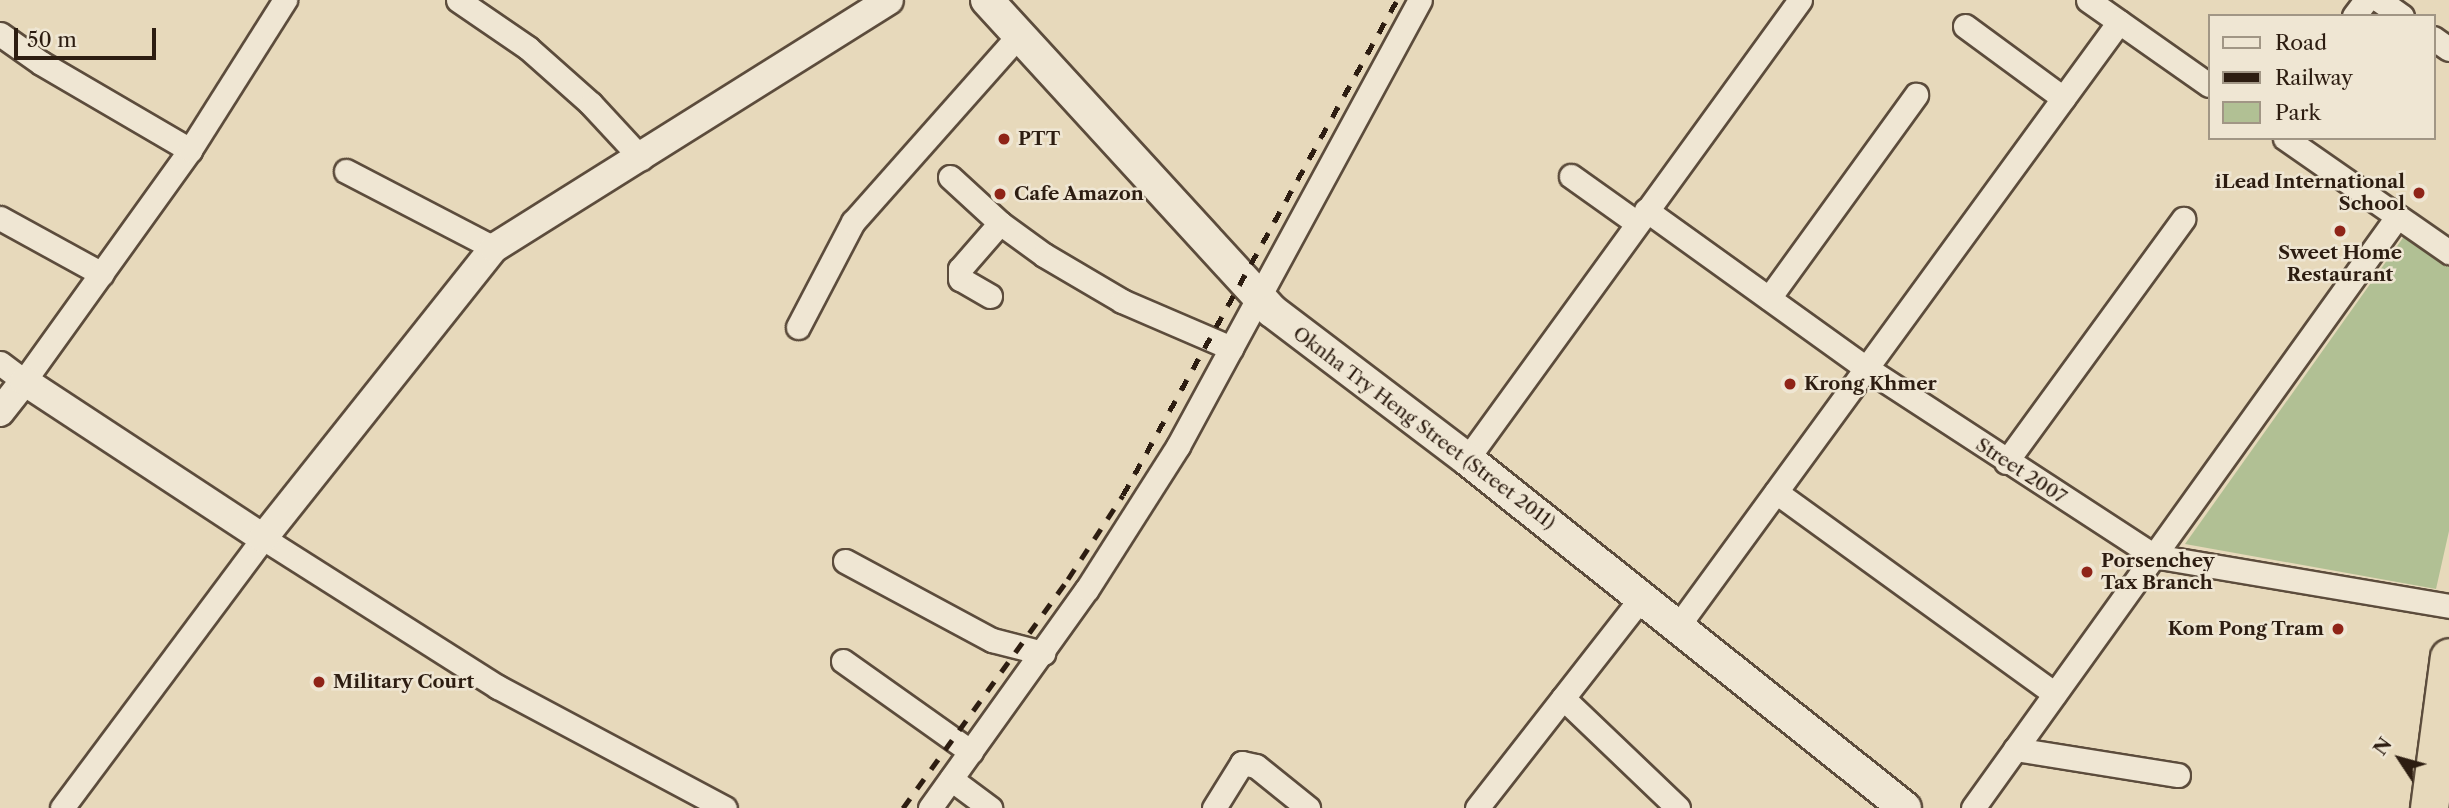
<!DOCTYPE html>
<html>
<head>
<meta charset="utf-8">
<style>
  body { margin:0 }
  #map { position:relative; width:2449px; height:808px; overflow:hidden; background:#e7d9bb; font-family:"Libre Caslon Text",serif }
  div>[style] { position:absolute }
  .green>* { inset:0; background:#b1c094 }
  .roads { filter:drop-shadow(2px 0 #5c4c3c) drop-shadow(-2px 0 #5c4c3c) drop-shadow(0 2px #5c4c3c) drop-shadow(0 -2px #5c4c3c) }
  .minor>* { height:23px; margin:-11.5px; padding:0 11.5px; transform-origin:11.5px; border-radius:11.5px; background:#efe6d3 }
  .tertiary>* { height:28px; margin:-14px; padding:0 14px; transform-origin:14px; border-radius:14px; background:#efe6d3 }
  .secondary>* { height:32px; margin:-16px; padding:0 16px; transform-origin:16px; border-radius:16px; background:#efe6d3 }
  .trunk>* { height:37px; margin:-18.5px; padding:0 18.5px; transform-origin:18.5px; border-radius:18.5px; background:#e7d9bb }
  .rail>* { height:5px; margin-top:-2.5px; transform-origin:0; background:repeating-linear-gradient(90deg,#2d1d11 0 12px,transparent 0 24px) }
  .dots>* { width:19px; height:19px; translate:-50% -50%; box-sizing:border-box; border:4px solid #efe6d3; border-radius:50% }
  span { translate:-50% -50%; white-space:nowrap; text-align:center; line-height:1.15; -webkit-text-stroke:5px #efe6d3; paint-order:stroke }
  .poi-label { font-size:19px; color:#2d1d11; font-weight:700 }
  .left { translate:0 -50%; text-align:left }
  .right { translate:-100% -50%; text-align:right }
  .street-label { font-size:19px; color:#2d1d11 }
  .legend { position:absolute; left:2208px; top:14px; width:228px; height:126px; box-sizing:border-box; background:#efe6d3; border:2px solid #a19685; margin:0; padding:9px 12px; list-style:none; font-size:21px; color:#2d1d11 }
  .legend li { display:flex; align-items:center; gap:14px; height:35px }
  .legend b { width:35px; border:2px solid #a19685 }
  .north { position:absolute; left:2365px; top:724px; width:70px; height:70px; -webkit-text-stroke:5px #efe6d3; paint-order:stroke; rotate:306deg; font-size:19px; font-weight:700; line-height:28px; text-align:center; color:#2d1d11 }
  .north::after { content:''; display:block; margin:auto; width:24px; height:32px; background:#2d1d11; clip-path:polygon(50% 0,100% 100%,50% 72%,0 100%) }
  .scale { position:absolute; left:14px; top:28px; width:142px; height:32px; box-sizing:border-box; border:4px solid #2d1d11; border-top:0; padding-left:9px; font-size:21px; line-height:24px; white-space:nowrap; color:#2d1d11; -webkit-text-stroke:5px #efe6d3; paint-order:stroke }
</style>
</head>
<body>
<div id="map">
  <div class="green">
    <i style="clip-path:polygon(2405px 235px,2449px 265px,2449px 531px,2436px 589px,2185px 544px)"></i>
  </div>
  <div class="roads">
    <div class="minor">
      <i style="left:458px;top:0;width:85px;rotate:34.4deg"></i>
      <i style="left:528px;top:48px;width:84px;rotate:41.6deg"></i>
      <i style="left:591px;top:104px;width:74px;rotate:47.2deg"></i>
      <i style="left:2088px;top:0;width:148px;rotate:35.1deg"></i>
      <i style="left:2379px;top:0;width:28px;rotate:35deg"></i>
      <i style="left:2354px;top:16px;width:20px;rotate:-53deg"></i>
      <i style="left:1965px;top:26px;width:122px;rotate:36.3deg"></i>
      <i style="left:0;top:34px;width:50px;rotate:35.3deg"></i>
      <i style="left:41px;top:63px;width:173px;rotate:30.3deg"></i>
      <i style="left:2433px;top:38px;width:19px;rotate:35deg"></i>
      <i style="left:2285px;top:138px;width:200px;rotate:34.8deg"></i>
      <i style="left:346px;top:171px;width:167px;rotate:27.5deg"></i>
      <i style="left:1571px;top:176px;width:81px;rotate:35.5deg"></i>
      <i style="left:950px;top:177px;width:68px;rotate:42.6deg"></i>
      <i style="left:1000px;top:223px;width:54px;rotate:36deg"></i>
      <i style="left:1044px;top:255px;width:91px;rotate:30.5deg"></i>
      <i style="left:1122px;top:301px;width:119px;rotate:23.3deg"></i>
      <i style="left:1646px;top:210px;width:271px;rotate:35.7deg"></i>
      <i style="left:1866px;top:368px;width:344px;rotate:33.1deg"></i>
      <i style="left:2154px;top:556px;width:299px;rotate:9.6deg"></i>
      <i style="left:0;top:218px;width:116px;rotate:28.8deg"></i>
      <i style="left:990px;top:296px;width:34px;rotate:-150deg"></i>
      <i style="left:960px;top:279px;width:10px;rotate:-90deg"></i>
      <i style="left:960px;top:269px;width:61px;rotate:-49deg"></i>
      <i style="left:1769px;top:298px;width:251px;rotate:-54.1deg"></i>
      <i style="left:798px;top:327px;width:119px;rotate:-62.4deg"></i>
      <i style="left:853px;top:222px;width:250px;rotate:-48.4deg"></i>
      <i style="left:0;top:363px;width:30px;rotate:37deg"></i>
      <i style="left:24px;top:381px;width:284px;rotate:-54.3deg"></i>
      <i style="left:190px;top:150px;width:178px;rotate:-57.7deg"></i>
      <i style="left:1467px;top:459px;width:567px;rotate:-54.04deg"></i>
      <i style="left:2006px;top:462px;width:301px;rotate:-53.9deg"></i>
      <i style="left:1776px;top:492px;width:344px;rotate:35.9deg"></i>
      <i style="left:845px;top:561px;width:167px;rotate:28.3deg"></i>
      <i style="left:992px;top:640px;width:53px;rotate:14.3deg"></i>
      <i style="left:1678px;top:626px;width:748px;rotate:-53.87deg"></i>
      <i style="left:843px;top:661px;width:157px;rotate:35.4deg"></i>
      <i style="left:1563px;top:698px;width:159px;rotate:43.7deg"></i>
      <i style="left:2015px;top:749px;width:165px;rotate:9.1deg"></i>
      <i style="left:951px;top:779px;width:49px;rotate:36.6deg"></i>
      <i style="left:62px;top:808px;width:337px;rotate:-53.3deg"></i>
      <i style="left:263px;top:538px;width:278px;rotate:32.4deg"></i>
      <i style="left:498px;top:687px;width:257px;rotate:28.1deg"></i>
      <i style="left:930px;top:808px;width:269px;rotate:-54.4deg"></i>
      <i style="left:1087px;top:589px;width:169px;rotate:-57.5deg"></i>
      <i style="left:1178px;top:446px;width:507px;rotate:-61.52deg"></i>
      <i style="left:1214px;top:808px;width:53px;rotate:-58.1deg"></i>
      <i style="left:1242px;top:763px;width:14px;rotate:12deg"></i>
      <i style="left:1256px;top:766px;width:67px;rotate:38.9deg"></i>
      <i style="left:1477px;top:808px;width:268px;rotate:-52deg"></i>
      <i style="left:1973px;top:808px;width:727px;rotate:-54.34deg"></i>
    </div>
    <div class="tertiary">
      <i style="left:0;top:412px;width:39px;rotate:-52deg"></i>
      <i style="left:24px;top:381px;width:286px;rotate:33.3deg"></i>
      <i style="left:263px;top:538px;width:371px;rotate:-51.5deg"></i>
      <i style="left:494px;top:248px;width:466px;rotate:-32.1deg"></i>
    </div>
    <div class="secondary">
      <i style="left:987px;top:0;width:422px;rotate:47.5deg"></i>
      <i style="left:1272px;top:311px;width:245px;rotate:37.2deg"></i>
      <i style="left:1467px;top:459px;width:560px;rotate:38.55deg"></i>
    </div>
    <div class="trunk">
      <i style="left:2429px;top:808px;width:152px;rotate:-82.5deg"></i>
    </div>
  </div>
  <div class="rail">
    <i style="left:903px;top:808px;width:282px;rotate:-54.2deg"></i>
    <i style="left:1068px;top:579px;width:100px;rotate:-56.8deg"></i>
    <i style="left:1123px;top:495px;width:566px;rotate:-61.03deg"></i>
  </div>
  <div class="dots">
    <i style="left:1004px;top:139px;background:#8f2418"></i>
    <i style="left:2419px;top:193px;background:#8f2418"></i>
    <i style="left:1000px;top:194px;background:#8f2418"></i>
    <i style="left:2340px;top:231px;background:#8f2418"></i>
    <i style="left:1790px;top:384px;background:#8f2418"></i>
    <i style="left:2087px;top:572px;background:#8f2418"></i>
    <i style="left:2338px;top:629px;background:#8f2418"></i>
    <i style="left:319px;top:682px;background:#8f2418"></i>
  </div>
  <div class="poi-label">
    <span class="left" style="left:1018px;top:139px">PTT</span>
    <span class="right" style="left:2405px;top:193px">iLead International<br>School</span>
    <span class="left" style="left:1014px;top:194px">Cafe Amazon</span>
    <span style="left:2340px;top:264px">Sweet Home<br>Restaurant</span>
    <span class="left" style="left:1804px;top:384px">Krong Khmer</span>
    <span class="left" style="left:2101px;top:572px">Porsenchey<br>Tax Branch</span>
    <span class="right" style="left:2324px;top:629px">Kom Pong Tram</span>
    <span class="left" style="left:333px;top:682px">Military Court</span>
  </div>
  <div class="street-label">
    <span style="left:1424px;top:428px;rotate:37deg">Oknha Try Heng Street (Street 2011)</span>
    <span style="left:2021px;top:471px;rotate:33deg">Street 2007</span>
  </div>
  <ul class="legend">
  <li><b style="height:9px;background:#efe6d3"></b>Road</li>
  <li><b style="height:9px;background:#2d1d11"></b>Railway</li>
  <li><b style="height:19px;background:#b1c094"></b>Park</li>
  </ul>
  <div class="north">N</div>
  <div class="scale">50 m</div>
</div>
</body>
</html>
